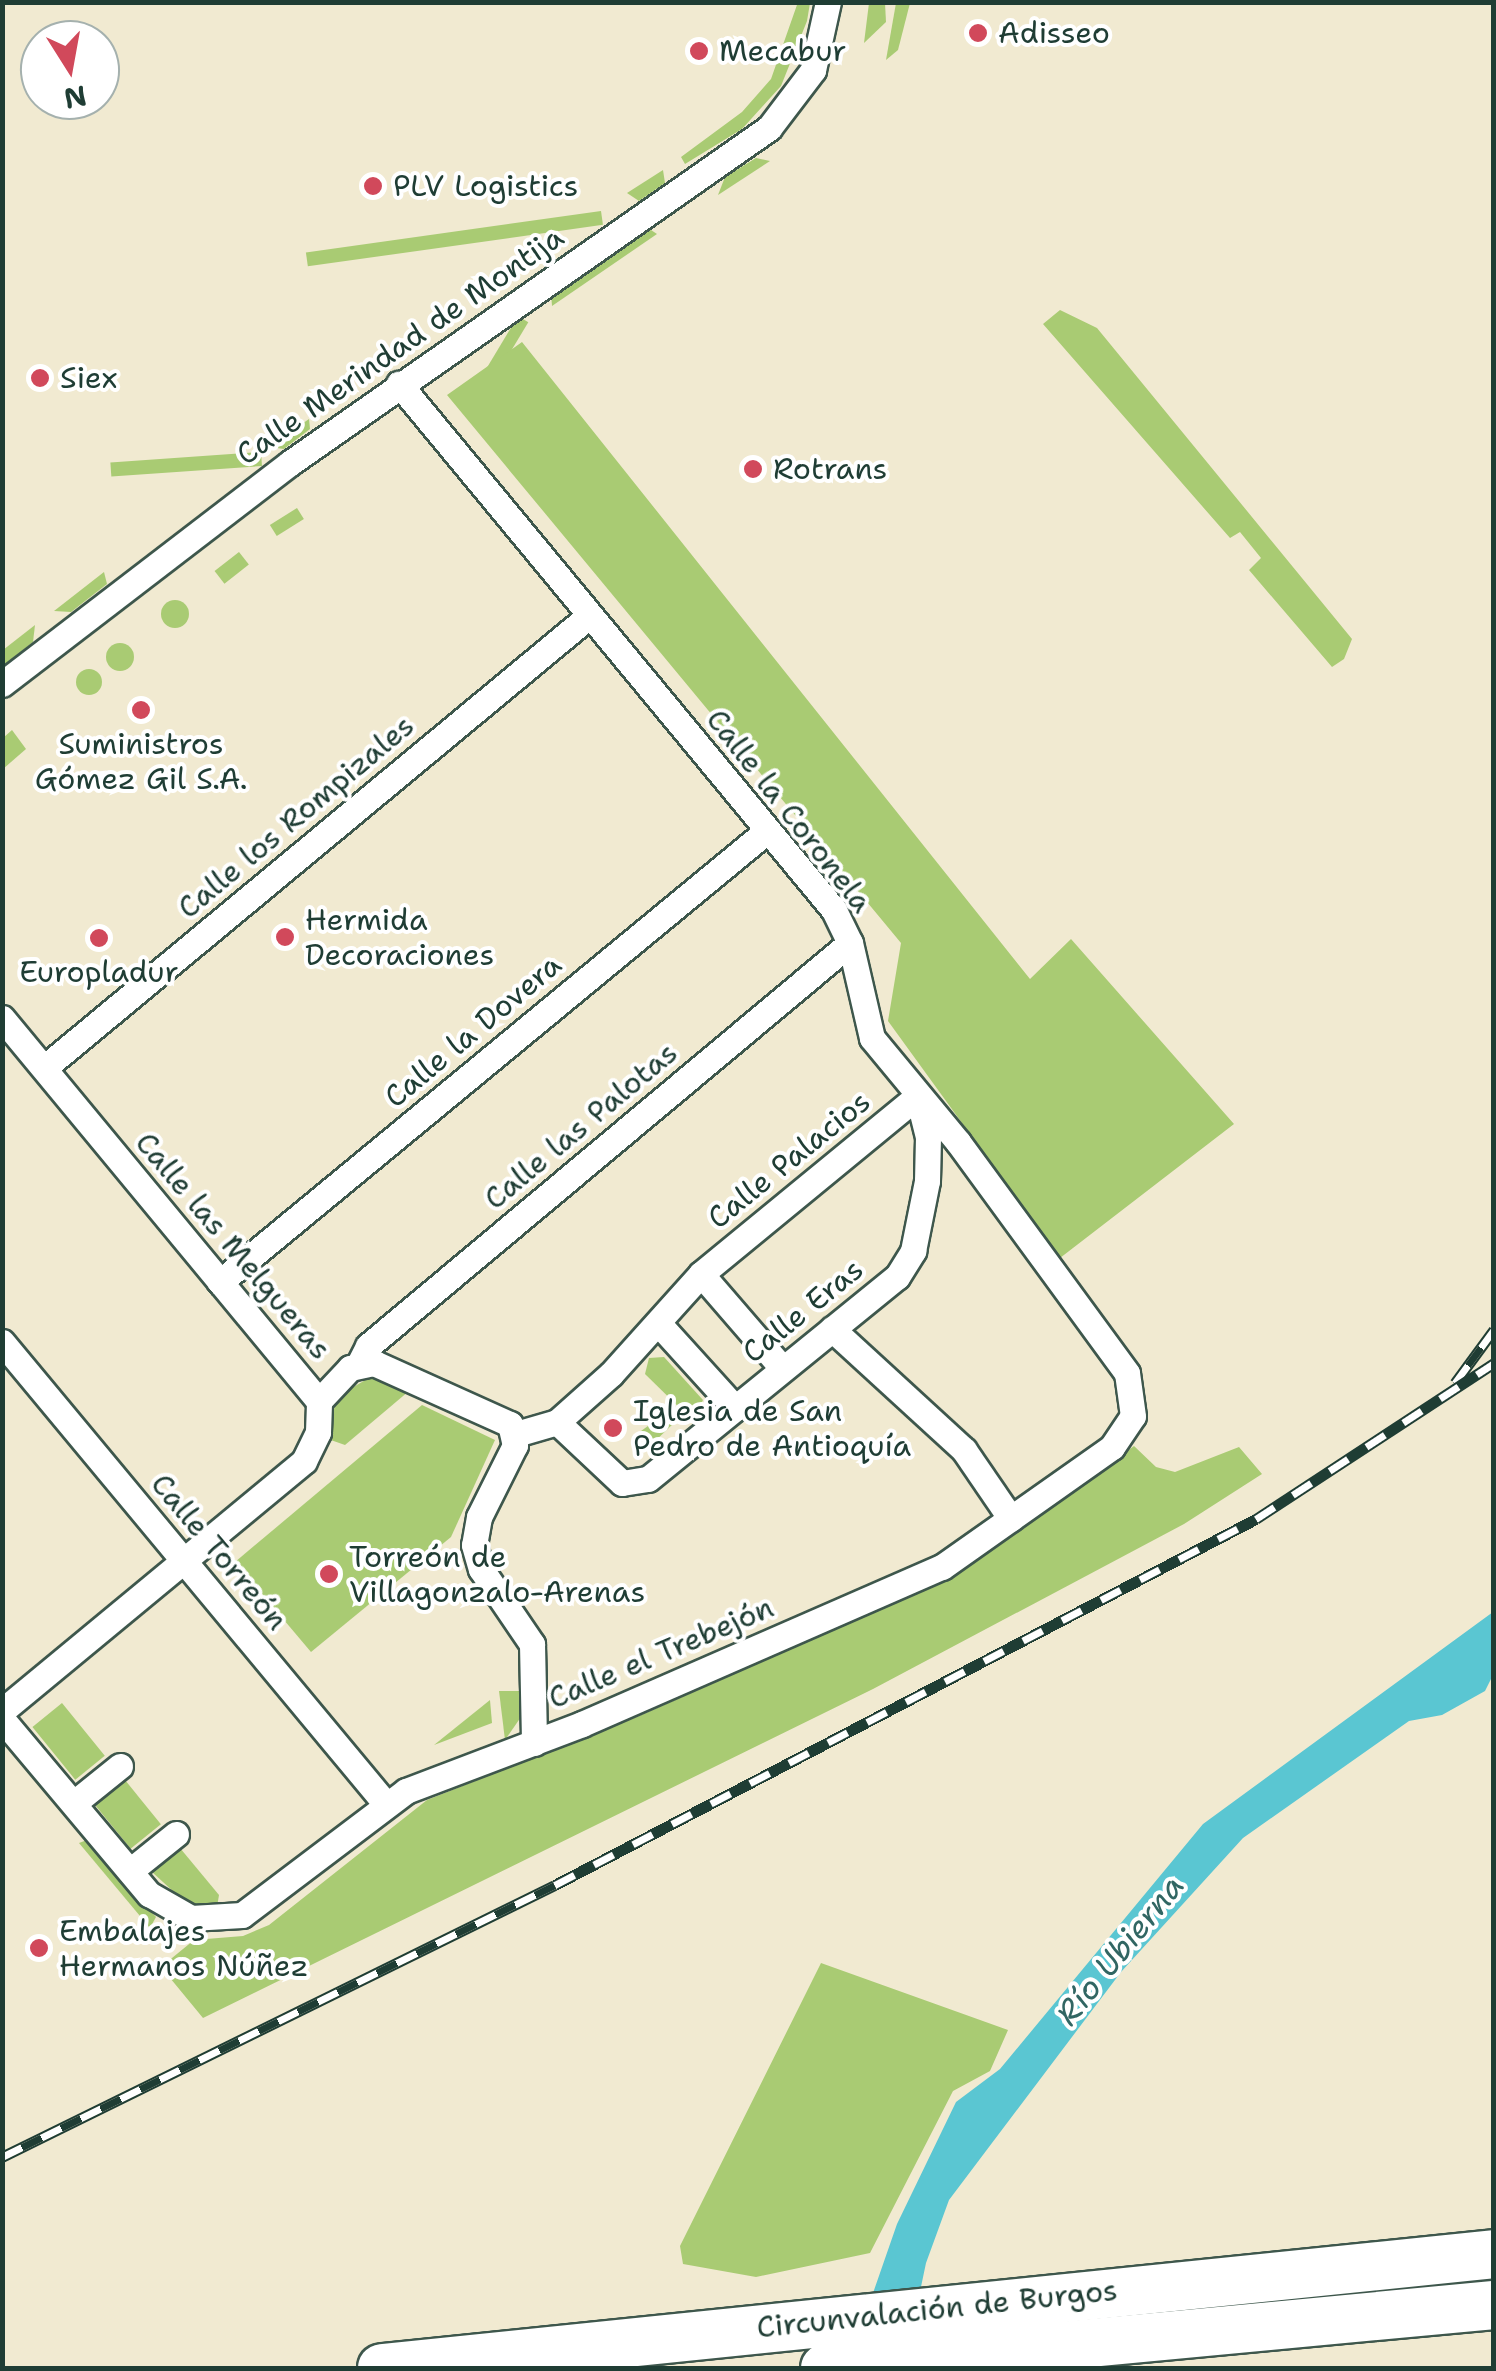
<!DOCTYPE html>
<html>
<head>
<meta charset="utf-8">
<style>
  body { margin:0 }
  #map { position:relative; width:1496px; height:2371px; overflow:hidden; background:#f1ead1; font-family:"Shantell Sans",sans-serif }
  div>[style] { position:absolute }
  .green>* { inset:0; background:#a9cb73; transform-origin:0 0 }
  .round { border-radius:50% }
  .water>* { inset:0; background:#5ac6d2 }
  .roads { filter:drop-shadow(2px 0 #3e574c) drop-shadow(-2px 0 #3e574c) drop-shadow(0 2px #3e574c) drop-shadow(0 -2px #3e574c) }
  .street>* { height:25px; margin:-12.5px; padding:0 12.5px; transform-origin:12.5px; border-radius:12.5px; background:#fff }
  .highway>* { height:48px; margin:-24px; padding:0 24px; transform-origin:24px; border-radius:24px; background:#fff }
  .rail>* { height:11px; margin-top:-5.5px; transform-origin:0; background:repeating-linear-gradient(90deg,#fff 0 22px,#1f3d34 0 44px); box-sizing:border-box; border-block:2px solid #1f3d34 }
  .dots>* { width:28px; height:28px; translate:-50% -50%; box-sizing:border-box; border:5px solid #fff; border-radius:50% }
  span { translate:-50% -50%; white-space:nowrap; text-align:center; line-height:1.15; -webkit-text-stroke:8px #fff; paint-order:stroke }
  .poi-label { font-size:30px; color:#1f3d34 }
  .left { translate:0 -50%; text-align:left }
  .street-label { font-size:30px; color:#1f3d34 }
  .water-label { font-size:32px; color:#316663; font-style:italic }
  .frame { position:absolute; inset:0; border:5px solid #1f3d34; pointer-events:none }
  .north { position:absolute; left:20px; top:20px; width:100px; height:100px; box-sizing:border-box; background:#fff; border:2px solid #a5b1ae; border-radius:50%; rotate:169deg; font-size:28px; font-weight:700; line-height:40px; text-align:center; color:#1f3d34 }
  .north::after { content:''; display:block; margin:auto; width:35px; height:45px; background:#d1495b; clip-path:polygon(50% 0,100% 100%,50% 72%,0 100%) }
</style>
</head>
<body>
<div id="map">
  <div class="green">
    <i style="clip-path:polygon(798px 2px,810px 3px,807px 21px,781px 86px,742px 129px,685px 164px,681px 157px,742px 112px,771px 79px)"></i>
    <i style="clip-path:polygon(869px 3px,885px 3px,886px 22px,864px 43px)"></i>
    <i style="clip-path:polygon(896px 3px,910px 3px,898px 50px,886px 60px)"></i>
    <i style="clip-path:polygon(756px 158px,770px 161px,718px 195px,725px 177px)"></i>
    <i style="clip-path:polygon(663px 170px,665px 183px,639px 201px,627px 193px)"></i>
    <i style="left:601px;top:211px;width:14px;height:298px;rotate:82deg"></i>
    <i style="clip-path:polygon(648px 228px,657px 234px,552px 306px,551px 293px)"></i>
    <i style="clip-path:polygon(1060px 310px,1097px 328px,1352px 639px,1344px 659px,1332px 667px,1249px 570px,1261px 558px,1240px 532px,1230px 538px,1043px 324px)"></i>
    <i style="left:518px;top:316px;width:12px;height:100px;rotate:31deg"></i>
    <i style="clip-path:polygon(522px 342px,1030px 979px,1071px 939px,1234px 1124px,1060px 1258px,888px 1021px,901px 943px,447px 395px)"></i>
    <i style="clip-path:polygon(309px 419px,310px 429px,284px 449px,269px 447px)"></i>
    <i style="left:261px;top:452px;width:14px;height:151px;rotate:86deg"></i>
    <i style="left:297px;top:508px;width:13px;height:32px;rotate:58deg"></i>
    <i style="left:239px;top:552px;width:16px;height:31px;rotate:52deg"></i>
    <i style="clip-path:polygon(104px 572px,107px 584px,71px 612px,54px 611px)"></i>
    <i class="round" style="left:161px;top:600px;width:28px;height:28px"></i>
    <i style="clip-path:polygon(35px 625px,33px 642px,3px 666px,3px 650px)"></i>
    <i class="round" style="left:106px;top:643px;width:28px;height:28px"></i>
    <i class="round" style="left:76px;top:669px;width:26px;height:26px"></i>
    <i style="clip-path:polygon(12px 730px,26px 749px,3px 769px,3px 738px)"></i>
    <i style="clip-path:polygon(664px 1357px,703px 1400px,693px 1421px,645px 1374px,649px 1358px)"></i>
    <i style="clip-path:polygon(374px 1375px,409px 1391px,345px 1445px,325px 1438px,338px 1396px)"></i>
    <i style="clip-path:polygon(422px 1405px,495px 1440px,451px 1537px,311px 1652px,235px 1562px)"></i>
    <i style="clip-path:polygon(667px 1412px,676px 1421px,649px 1447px,637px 1434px)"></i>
    <i style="clip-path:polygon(1134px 1446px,1156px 1467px,1175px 1472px,1239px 1447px,1262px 1474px,1184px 1524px,873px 1689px,203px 2018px,161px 1967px,194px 1940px,243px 1936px,269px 1925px,427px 1800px,639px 1716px,954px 1577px)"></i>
    <i style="clip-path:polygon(499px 1691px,528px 1691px,523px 1714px,505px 1740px)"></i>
    <i style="clip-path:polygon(490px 1700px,492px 1723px,434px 1745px)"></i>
    <i style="left:62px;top:1703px;width:68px;height:38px;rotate:51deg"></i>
    <i style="left:125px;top:1780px;width:57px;height:39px;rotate:51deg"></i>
    <i style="clip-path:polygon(87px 1840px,156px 1917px,150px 1928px,79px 1843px)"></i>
    <i style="clip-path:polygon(180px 1848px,219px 1895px,217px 1907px,187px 1904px,152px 1872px)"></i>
    <i style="clip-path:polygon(821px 1963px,1008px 2030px,990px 2071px,953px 2091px,870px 2253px,756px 2277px,683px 2264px,680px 2246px)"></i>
  </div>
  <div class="water">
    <i style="clip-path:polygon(1493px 1612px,1493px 1675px,1485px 1691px,1442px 1715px,1409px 1721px,1243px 1838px,1121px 1972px,949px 2200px,926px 2263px,904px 2368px,847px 2368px,897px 2224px,956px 2102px,1000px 2069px,1203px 1824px)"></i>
  </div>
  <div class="roads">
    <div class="street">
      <i style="left:2px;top:684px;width:363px;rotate:-37.5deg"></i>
      <i style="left:290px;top:463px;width:585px;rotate:-34.97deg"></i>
      <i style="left:769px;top:128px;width:73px;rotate:-52.8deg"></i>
      <i style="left:813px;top:70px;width:70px;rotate:-77.6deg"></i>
      <i style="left:2px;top:1018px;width:497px;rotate:50.4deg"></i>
      <i style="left:44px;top:1068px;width:709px;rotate:-39.68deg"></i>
      <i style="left:701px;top:1274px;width:125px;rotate:49.2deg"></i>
      <i style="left:220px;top:1282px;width:710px;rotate:-39.52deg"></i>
      <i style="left:658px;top:1323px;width:115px;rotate:47.8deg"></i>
      <i style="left:832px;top:1329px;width:179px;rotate:42.5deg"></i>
      <i style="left:964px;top:1450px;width:83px;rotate:55.7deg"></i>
      <i style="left:2px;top:1342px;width:599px;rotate:50.28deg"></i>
      <i style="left:359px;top:1364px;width:20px;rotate:-63deg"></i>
      <i style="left:368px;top:1346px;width:628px;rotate:-39.9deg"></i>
      <i style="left:319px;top:1401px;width:45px;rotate:-46.8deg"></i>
      <i style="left:350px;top:1368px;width:25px;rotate:-12deg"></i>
      <i style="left:374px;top:1363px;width:149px;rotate:24.2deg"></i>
      <i style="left:510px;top:1424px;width:22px;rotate:77deg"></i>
      <i style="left:515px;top:1445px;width:80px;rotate:116.6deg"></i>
      <i style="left:479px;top:1517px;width:28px;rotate:100deg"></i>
      <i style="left:474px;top:1545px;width:25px;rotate:74deg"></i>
      <i style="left:481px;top:1569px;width:91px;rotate:55.8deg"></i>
      <i style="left:532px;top:1644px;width:99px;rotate:88.8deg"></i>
      <i style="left:557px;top:1422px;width:89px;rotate:43.2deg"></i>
      <i style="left:622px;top:1483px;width:26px;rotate:-9deg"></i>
      <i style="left:648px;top:1479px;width:321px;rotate:-39.1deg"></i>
      <i style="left:897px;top:1277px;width:31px;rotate:-58deg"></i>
      <i style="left:913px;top:1251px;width:71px;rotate:-78.7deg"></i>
      <i style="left:927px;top:1181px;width:44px;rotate:-88.7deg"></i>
      <i style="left:928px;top:1137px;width:37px;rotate:-104deg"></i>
      <i style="left:516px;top:1434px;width:43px;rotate:-16.3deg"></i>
      <i style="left:557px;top:1422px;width:72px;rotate:-41.6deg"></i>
      <i style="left:611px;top:1374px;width:135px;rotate:-48deg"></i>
      <i style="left:701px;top:1274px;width:281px;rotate:-39.4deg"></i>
      <i style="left:2px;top:1711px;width:392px;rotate:-39.6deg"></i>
      <i style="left:304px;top:1461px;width:32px;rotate:-64deg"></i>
      <i style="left:318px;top:1432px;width:31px;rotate:-88deg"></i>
      <i style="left:2px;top:1719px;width:229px;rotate:50deg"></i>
      <i style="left:149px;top:1894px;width:48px;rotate:29.7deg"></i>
      <i style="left:191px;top:1918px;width:51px;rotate:-3.4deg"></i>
      <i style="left:242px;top:1915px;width:206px;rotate:-37.1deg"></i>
      <i style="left:406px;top:1791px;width:188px;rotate:-20.8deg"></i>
      <i style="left:582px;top:1724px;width:393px;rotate:-23.6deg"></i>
      <i style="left:942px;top:1567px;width:208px;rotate:-35.2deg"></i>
      <i style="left:1112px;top:1447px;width:37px;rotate:-56deg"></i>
      <i style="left:1133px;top:1416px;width:43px;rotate:-97.9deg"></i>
      <i style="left:1127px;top:1373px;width:286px;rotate:-126.2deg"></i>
      <i style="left:958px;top:1142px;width:135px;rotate:-129.6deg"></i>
      <i style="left:872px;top:1038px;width:98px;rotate:-103deg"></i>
      <i style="left:850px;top:943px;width:37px;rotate:-116deg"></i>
      <i style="left:834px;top:910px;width:683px;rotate:-129.59deg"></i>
      <i style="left:74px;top:1803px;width:59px;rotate:-38.8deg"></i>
      <i style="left:130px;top:1871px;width:59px;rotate:-38.8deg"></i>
    </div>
    <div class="highway">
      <i style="left:382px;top:2368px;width:1118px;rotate:-5.85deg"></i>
      <i style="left:825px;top:2368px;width:672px;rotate:-5.38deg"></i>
    </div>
  </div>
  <div class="rail">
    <i style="left:1455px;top:1383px;width:66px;rotate:-53.7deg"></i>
    <i style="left:2px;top:2157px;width:616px;rotate:-26.19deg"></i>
    <i style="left:555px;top:1885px;width:791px;rotate:-27.57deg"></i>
    <i style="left:1256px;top:1519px;width:285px;rotate:-33.2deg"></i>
  </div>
  <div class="dots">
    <i style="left:978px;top:33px;background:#d1495b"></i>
    <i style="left:699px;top:51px;background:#d1495b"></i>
    <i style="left:373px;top:186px;background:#d1495b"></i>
    <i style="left:40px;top:378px;background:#d1495b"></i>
    <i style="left:753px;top:469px;background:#d1495b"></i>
    <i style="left:141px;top:710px;background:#d1495b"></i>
    <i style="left:285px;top:937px;background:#d1495b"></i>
    <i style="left:99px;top:938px;background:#d1495b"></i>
    <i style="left:613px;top:1428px;background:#d1495b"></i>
    <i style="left:329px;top:1574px;background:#d1495b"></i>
    <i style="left:39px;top:1948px;background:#d1495b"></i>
  </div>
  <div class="poi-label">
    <span class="left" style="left:998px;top:33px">Adisseo</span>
    <span class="left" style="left:719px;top:51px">Mecabur</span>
    <span class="left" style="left:393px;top:186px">PLV Logistics</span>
    <span class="left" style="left:60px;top:378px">Siex</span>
    <span class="left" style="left:773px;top:469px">Rotrans</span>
    <span style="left:141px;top:761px">Suministros<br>Gómez Gil S.A.</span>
    <span class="left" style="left:305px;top:937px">Hermida<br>Decoraciones</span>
    <span style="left:99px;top:972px">Europladur</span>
    <span class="left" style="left:633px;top:1428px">Iglesia de San<br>Pedro de Antioquía</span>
    <span class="left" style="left:349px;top:1574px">Torreón de<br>Villagonzalo-Arenas</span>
    <span class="left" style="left:59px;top:1948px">Embalajes<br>Hermanos Núñez</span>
  </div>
  <div class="street-label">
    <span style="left:400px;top:346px;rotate:-35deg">Calle Merindad de Montija</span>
    <span style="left:789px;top:811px;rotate:52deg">Calle la Coronela</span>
    <span style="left:296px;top:817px;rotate:-40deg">Calle los Rompizales</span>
    <span style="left:473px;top:1031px;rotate:-40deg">Calle la Dovera</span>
    <span style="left:581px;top:1126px;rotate:-40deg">Calle las Palotas</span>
    <span style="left:789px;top:1160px;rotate:-39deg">Calle Palacios</span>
    <span style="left:233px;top:1246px;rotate:50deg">Calle las Melgueras</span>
    <span style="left:803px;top:1311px;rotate:-39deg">Calle Eras</span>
    <span style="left:219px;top:1552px;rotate:50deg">Calle Torreón</span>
    <span style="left:661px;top:1653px;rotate:-23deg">Calle el Trebejón</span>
    <span style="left:937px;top:2309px;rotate:-6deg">Circunvalación de Burgos</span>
  </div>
  <div class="water-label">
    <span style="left:1120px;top:1950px;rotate:-51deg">Río Ubierna</span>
  </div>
  <div class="frame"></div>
  <div class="north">N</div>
</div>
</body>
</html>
